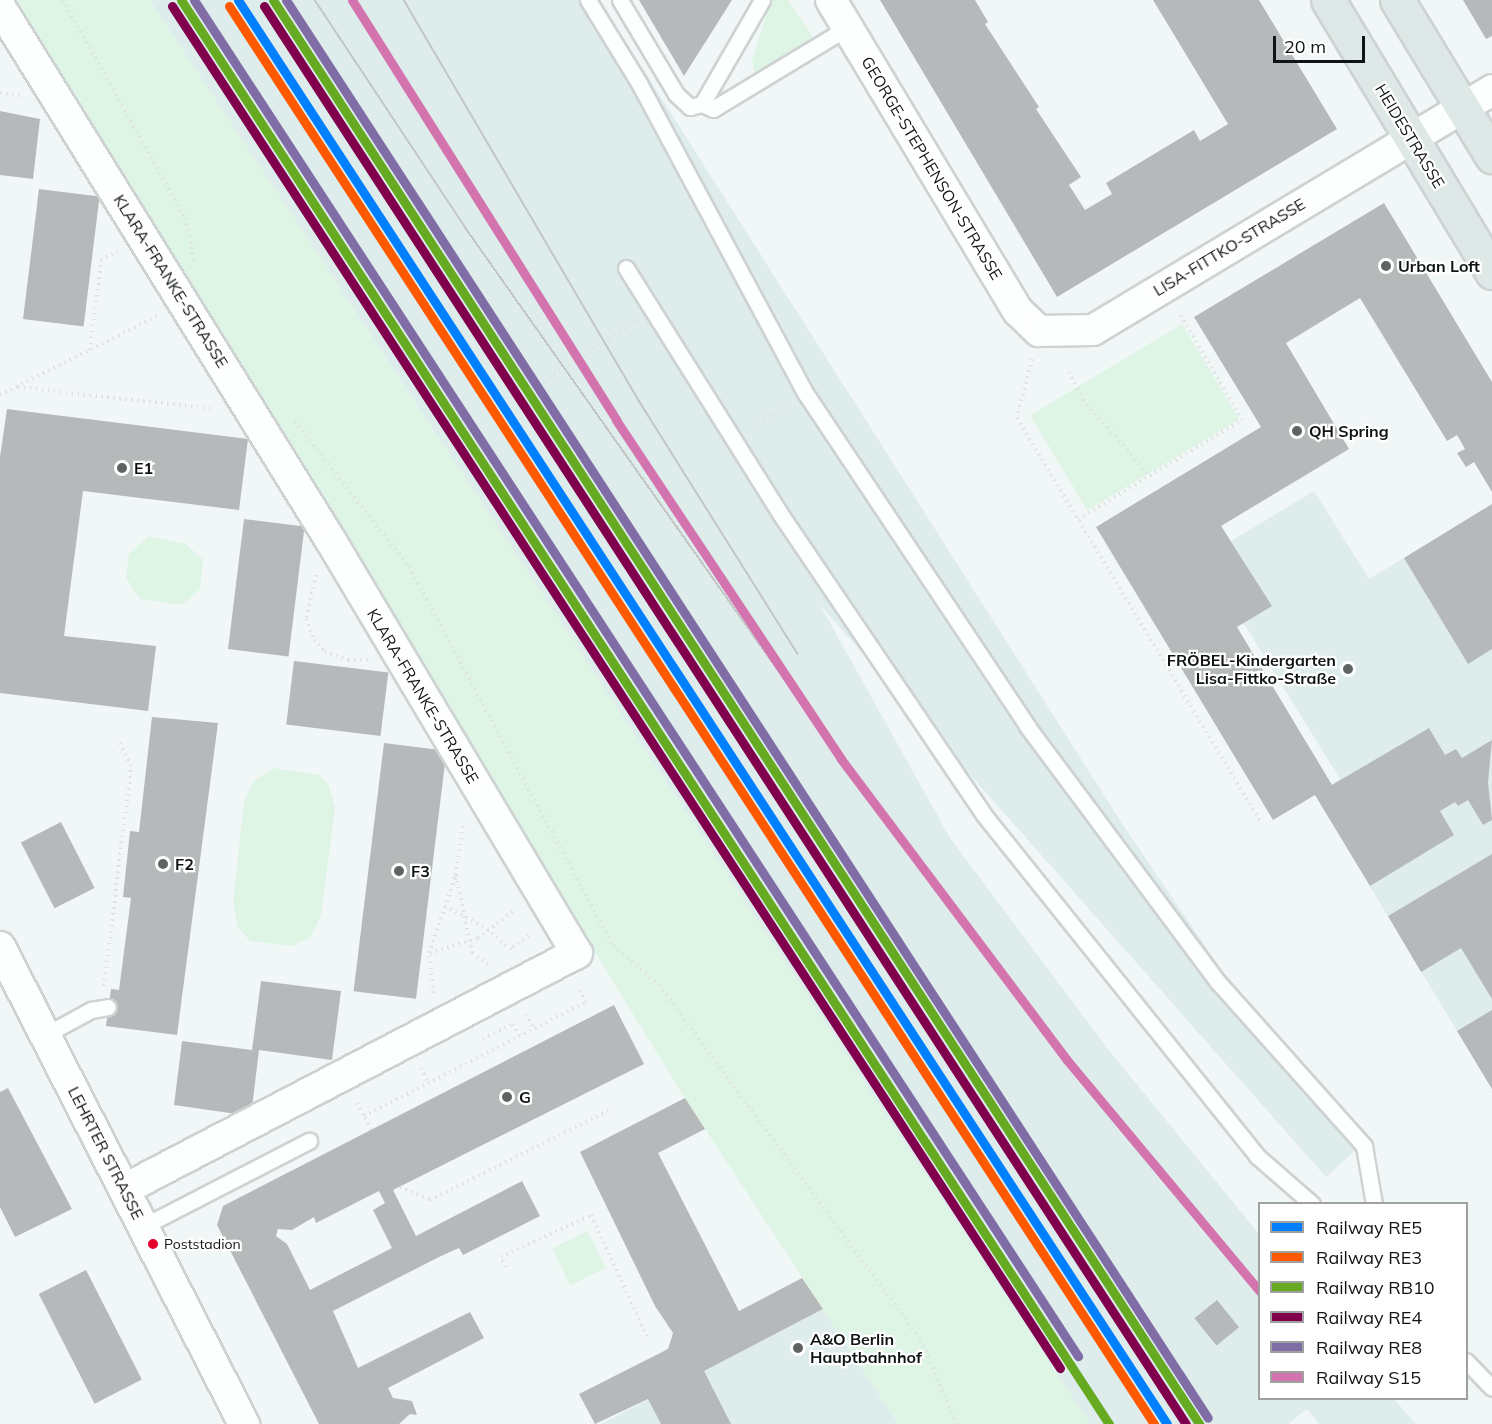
<!DOCTYPE html>
<html>
<head>
<meta charset="utf-8">
<style>
  body { margin:0 }
  #map { position:relative; width:1492px; height:1424px; overflow:hidden; background:#f1f7f7; font-family:Mulish,sans-serif }
  div>[style] { position:absolute }
  .built>* { inset:0; background:#deecec }
  .green>* { inset:0; background:#def4e5; transform-origin:0 0 }
  .building>* { inset:0; background:#b5b9ba; transform-origin:0 0 }
  .path>* { height:4px; margin-top:-2px; transform-origin:0; background:repeating-linear-gradient(90deg,#dfe2e2 0 1.5px,transparent 0 6px) }
  .roads { filter:drop-shadow(2px 0 #ced2d2) drop-shadow(-2px 0 #ced2d2) drop-shadow(0 2px #ced2d2) drop-shadow(0 -2px #ced2d2) }
  .lane>* { height:15px; margin:-7.5px; padding:0 7.5px; transform-origin:7.5px; border-radius:7.5px; background:#fdfefe }
  .street>* { height:30px; margin:-15px; padding:0 15px; transform-origin:15px; border-radius:15px; background:#fdfefe }
  .primary>* { height:33px; margin:-16.5px; padding:0 16.5px; transform-origin:16.5px; border-radius:16.5px; background:#dee9e7 }
  .tram>* { height:1.5px; margin:-0.75px; padding:0 0.75px; transform-origin:0.75px; border-radius:0.75px; background:#c4c6c6 }
  .rail-1>* { height:9px; margin:-4.5px; padding:0 4.5px; transform-origin:4.5px; border-radius:4.5px; background:#0080ff }
  .rail-2>* { height:9px; margin:-4.5px; padding:0 4.5px; transform-origin:4.5px; border-radius:4.5px; background:#ff5900 }
  .rail-3>* { height:9px; margin:-4.5px; padding:0 4.5px; transform-origin:4.5px; border-radius:4.5px; background:#6a2 }
  .rail-4>* { height:9px; margin:-4.5px; padding:0 4.5px; transform-origin:4.5px; border-radius:4.5px; background:#80004d }
  .rail-5>* { height:9px; margin:-4.5px; padding:0 4.5px; transform-origin:4.5px; border-radius:4.5px; background:#816da6 }
  .rail-6>* { height:9px; margin:-4.5px; padding:0 4.5px; transform-origin:4.5px; border-radius:4.5px; background:#d474ae }
  .dots>* { width:16px; height:16px; translate:-50% -50%; box-sizing:border-box; border:3px solid #fff; border-radius:50% }
  span { translate:-50% -50%; white-space:nowrap; text-align:center; line-height:1.15; -webkit-text-stroke:4.5px #fff; paint-order:stroke }
  .bus-label { font-size:14px; color:#101414 }
  .left { translate:0 -50%; text-align:left }
  .street-label { font-size:16px; color:#101414 }
  .poi-label { font-size:16px; color:#101414; font-weight:700 }
  .right { translate:-100% -50%; text-align:right }
  .legend { position:absolute; left:1258px; top:1202px; width:210px; height:198px; box-sizing:border-box; background:#fff; border:2px solid #9fa1a1; margin:0; padding:8px 10px; list-style:none; font-size:18px; color:#101414 }
  .legend li { display:flex; align-items:center; gap:12px; height:30px }
  .legend b { width:30px; border:2px solid #9fa1a1 }
  .scale { position:absolute; left:1273px; top:36px; width:92px; height:27px; box-sizing:border-box; border:3px solid #101414; border-top:0; padding-left:8px; font-size:18px; line-height:21px; white-space:nowrap; color:#101414; -webkit-text-stroke:4px #fff; paint-order:stroke }
</style>
</head>
<body>
<div id="map">
  <div class="built">
    <i style="clip-path:polygon(150px 0,599px 0,1123px 825px,1233px 987px,1368px 1139px,1326px 1177px,820px 605px,950px 838px,1108px 1049px,1259px 1234px,1260px 1398px,1394px 1399px,1416px 1424px,1319px 1424px,1307px 1409px,1288px 1424px,1090px 1424px)"></i>
    <i style="clip-path:polygon(1197px 487px,1231px 541px,1314px 491px,1369px 579px,1492px 504px,1492px 1089px,1315px 795px,1340px 779px,1170px 504px)"></i>
    <i style="clip-path:polygon(823px 1309px,898px 1424px,601px 1424px)"></i>
  </div>
  <div class="green">
    <i style="clip-path:polygon(5px 0,150px 0,1090px 1424px,898px 1424px,685px 1098px)"></i>
    <i style="clip-path:polygon(771px 0,788px 0,813px 37px,755px 73px,752px 60px)"></i>
    <i style="left:1182px;top:324px;width:111px;height:177px;rotate:59deg"></i>
    <i style="clip-path:polygon(149px 536px,186px 544px,203px 560px,200px 589px,182px 605px,140px 599px,126px 578px,129px 554px)"></i>
    <i style="clip-path:polygon(273px 768px,319px 775px,328px 783px,335px 808px,321px 916px,310px 938px,292px 946px,250px 941px,238px 927px,233px 904px,244px 802px,253px 782px)"></i>
    <i style="left:588px;top:1231px;width:41px;height:40px;rotate:64deg"></i>
  </div>
  <div class="building">
    <i style="clip-path:polygon(639px 0,732px 0,684px 76px)"></i>
    <i style="clip-path:polygon(880px 0,975px 0,988px 22px,985px 24px,1039px 107px,1036px 109px,1081px 177px,1069px 185px,1085px 210px,1112px 194px,1106px 183px,1194px 130px,1200px 141px,1228px 124px,1153px 0,1259px 0,1337px 129px,1057px 297px)"></i>
    <i style="clip-path:polygon(1463px 0,1492px 0,1492px 36px,1486px 39px)"></i>
    <i style="clip-path:polygon(0 111px,40px 119px,33px 179px,0 175px)"></i>
    <i style="left:39px;top:189px;width:61px;height:131px;rotate:7deg"></i>
    <i style="clip-path:polygon(1384px 203px,1492px 382px,1492px 492px,1474px 462px,1466px 467px,1457px 453px,1465px 449px,1457px 435px,1447px 441px,1360px 298px,1286px 343px,1349px 449px,1221px 526px,1272px 606px,1237px 627px,1332px 785px,1429px 728px,1445px 755px,1456px 749px,1462px 758px,1492px 740px,1488px 782px,1492px 820px,1483px 825px,1468px 800px,1458px 806px,1455px 802px,1440px 811px,1454px 835px,1370px 886px,1315px 795px,1273px 820px,1096px 527px,1261px 427px,1194px 317px)"></i>
    <i style="clip-path:polygon(7px 409px,248px 439px,239px 510px,83px 491px,64px 636px,156px 646px,148px 711px,0 693px,0 457px)"></i>
    <i style="clip-path:polygon(1492px 504px,1492px 649px,1468px 664px,1404px 558px)"></i>
    <i style="left:244px;top:519px;width:61px;height:131px;rotate:7deg"></i>
    <i style="left:294px;top:661px;width:95px;height:64px;rotate:7deg"></i>
    <i style="clip-path:polygon(152px 717px,218px 723px,177px 1035px,106px 1026px,111px 989px,119px 990px,131px 898px,123px 897px,130px 831px,139px 832px)"></i>
    <i style="left:384px;top:743px;width:63px;height:250px;rotate:7deg"></i>
    <i style="left:61px;top:822px;width:74px;height:45px;rotate:63deg"></i>
    <i style="clip-path:polygon(1492px 854px,1492px 999px,1461px 948px,1421px 972px,1388px 916px)"></i>
    <i style="clip-path:polygon(261px 981px,341px 991px,332px 1060px,259px 1050px,251px 1116px,174px 1105px,182px 1041px,252px 1050px)"></i>
    <i style="clip-path:polygon(evenodd,614px 1005px,644px 1064px,393px 1190px,416px 1236px,522px 1181px,540px 1216px,463px 1255px,459px 1248px,441px 1256px,333px 1311px,358px 1368px,470px 1312px,484px 1338px,388px 1388px,393px 1398px,412px 1401px,417px 1415px,410px 1414px,399px 1424px,319px 1424px,217px 1225px,223px 1206px,614px 1005px,379px 1191px,385px 1203px,373px 1210px,392px 1248px,310px 1290px,287px 1244px,276px 1236px,278px 1229px,292px 1230px,314px 1217px,316px 1223px,379px 1191px)"></i>
    <i style="clip-path:polygon(1492px 1010px,1492px 1089px,1457px 1031px)"></i>
    <i style="clip-path:polygon(8px 1088px,72px 1209px,15px 1237px,0 1207px,0 1092px)"></i>
    <i style="clip-path:polygon(685px 1098px,705px 1129px,658px 1153px,739px 1311px,802px 1278px,823px 1309px,704px 1371px,731px 1424px,661px 1424px,648px 1399px,595px 1424px,579px 1394px,668px 1349px,673px 1333px,655px 1306px,580px 1152px)"></i>
    <i style="left:86px;top:1270px;width:123px;height:53px;rotate:63deg"></i>
    <i style="left:1217px;top:1300px;width:35px;height:29px;rotate:51deg"></i>
  </div>
  <div class="path">
    <i style="left:63px;top:0;width:250px;rotate:60.8deg"></i>
    <i style="left:185px;top:218px;width:44px;rotate:78.2deg"></i>
    <i style="left:0;top:93px;width:20px;rotate:9deg"></i>
    <i style="left:90px;top:350px;width:91px;rotate:-83deg"></i>
    <i style="left:101px;top:260px;width:19px;rotate:-28deg"></i>
    <i style="left:1032px;top:359px;width:61px;rotate:104.3deg"></i>
    <i style="left:1017px;top:418px;width:473px;rotate:58.9deg"></i>
    <i style="left:1069px;top:372px;width:31px;rotate:63deg"></i>
    <i style="left:1083px;top:400px;width:101px;rotate:48.6deg"></i>
    <i style="left:544px;top:382px;width:110px;rotate:-33.8deg"></i>
    <i style="left:18px;top:387px;width:197px;rotate:6.4deg"></i>
    <i style="left:0;top:395px;width:176px;rotate:-26.7deg"></i>
    <i style="left:295px;top:421px;width:185px;rotate:52deg"></i>
    <i style="left:409px;top:567px;width:430px;rotate:61.7deg"></i>
    <i style="left:613px;top:946px;width:60px;rotate:40.3deg"></i>
    <i style="left:659px;top:985px;width:441px;rotate:53.6deg"></i>
    <i style="left:921px;top:1340px;width:91px;rotate:67.4deg"></i>
    <i style="left:753px;top:427px;width:40px;rotate:-32.9deg"></i>
    <i style="left:1078px;top:519px;width:192px;rotate:-31.1deg"></i>
    <i style="left:1242px;top:420px;width:125px;rotate:-120.3deg"></i>
    <i style="left:316px;top:575px;width:45px;rotate:102.8deg"></i>
    <i style="left:306px;top:619px;width:22px;rotate:69deg"></i>
    <i style="left:314px;top:640px;width:16px;rotate:45deg"></i>
    <i style="left:325px;top:651px;width:25px;rotate:21deg"></i>
    <i style="left:348px;top:660px;width:20px;rotate:-3deg"></i>
    <i style="left:456px;top:875px;width:80px;rotate:78.4deg"></i>
    <i style="left:472px;top:953px;width:21px;rotate:35deg"></i>
    <i style="left:445px;top:906px;width:48px;rotate:28.7deg"></i>
    <i style="left:487px;top:929px;width:35px;rotate:40deg"></i>
    <i style="left:513px;top:947px;width:23px;rotate:-38deg"></i>
    <i style="left:430px;top:953px;width:50px;rotate:-17.4deg"></i>
    <i style="left:478px;top:938px;width:48px;rotate:-37.3deg"></i>
    <i style="left:104px;top:986px;width:222px;rotate:-83deg"></i>
    <i style="left:131px;top:766px;width:26px;rotate:-115deg"></i>
    <i style="left:433px;top:993px;width:40px;rotate:-95.7deg"></i>
    <i style="left:429px;top:953px;width:83px;rotate:-70.9deg"></i>
    <i style="left:456px;top:875px;width:52px;rotate:-82.3deg"></i>
    <i style="left:526px;top:1014px;width:17px;rotate:62deg"></i>
    <i style="left:483px;top:1039px;width:34px;rotate:-27deg"></i>
    <i style="left:513px;top:1024px;width:15px;rotate:62deg"></i>
    <i style="left:421px;top:1068px;width:17px;rotate:62deg"></i>
    <i style="left:357px;top:1103px;width:15px;rotate:62deg"></i>
    <i style="left:371px;top:1130px;width:16px;rotate:-117deg"></i>
    <i style="left:364px;top:1116px;width:250px;rotate:-27.2deg"></i>
    <i style="left:586px;top:1002px;width:18px;rotate:-117deg"></i>
    <i style="left:400px;top:1187px;width:33px;rotate:23deg"></i>
    <i style="left:430px;top:1200px;width:203px;rotate:-26.6deg"></i>
    <i style="left:506px;top:1267px;width:11px;rotate:-117deg"></i>
    <i style="left:501px;top:1257px;width:99px;rotate:-25deg"></i>
    <i style="left:591px;top:1215px;width:134px;rotate:65.3deg"></i>
  </div>
  <div class="roads">
    <div class="lane">
      <i style="left:588px;top:0;width:97px;rotate:58.4deg"></i>
      <i style="left:639px;top:83px;width:353px;rotate:61.8deg"></i>
      <i style="left:806px;top:394px;width:399px;rotate:56.3deg"></i>
      <i style="left:1027px;top:726px;width:319px;rotate:53.3deg"></i>
      <i style="left:1218px;top:982px;width:220px;rotate:48.3deg"></i>
      <i style="left:1364px;top:1146px;width:59px;rotate:80.2deg"></i>
      <i style="left:620px;top:0;width:109px;rotate:59.2deg"></i>
      <i style="left:676px;top:94px;width:19px;rotate:43deg"></i>
      <i style="left:690px;top:107px;width:12px;rotate:-14deg"></i>
      <i style="left:702px;top:104px;width:120px;rotate:-60deg"></i>
      <i style="left:702px;top:104px;width:12px;rotate:24deg"></i>
      <i style="left:713px;top:109px;width:157px;rotate:-31.2deg"></i>
      <i style="left:626px;top:268px;width:292px;rotate:57.9deg"></i>
      <i style="left:781px;top:515px;width:362px;rotate:55.9deg"></i>
      <i style="left:984px;top:815px;width:437px;rotate:51.3deg"></i>
      <i style="left:1257px;top:1156px;width:73px;rotate:41.1deg"></i>
      <i style="left:45px;top:1035px;width:52px;rotate:-28.5deg"></i>
      <i style="left:91px;top:1010px;width:17px;rotate:-10deg"></i>
      <i style="left:144px;top:1226px;width:186px;rotate:-27.3deg"></i>
      <i style="left:1466px;top:1361px;width:37px;rotate:46deg"></i>
    </div>
    <div class="street">
      <i style="left:831px;top:0;width:363px;rotate:59deg"></i>
      <i style="left:1018px;top:311px;width:29px;rotate:44deg"></i>
      <i style="left:1039px;top:331px;width:54px;rotate:-1.1deg"></i>
      <i style="left:1093px;top:330px;width:466px;rotate:-31deg"></i>
      <i style="left:0;top:7px;width:628px;rotate:58.21deg"></i>
      <i style="left:331px;top:541px;width:480px;rotate:59.2deg"></i>
      <i style="left:577px;top:953px;width:510px;rotate:152.43deg"></i>
      <i style="left:0;top:947px;width:536px;rotate:62.91deg"></i>
    </div>
    <div class="primary">
      <i style="left:1328px;top:0;width:318px;rotate:58.9deg"></i>
      <i style="left:1397px;top:0;width:183px;rotate:58.7deg"></i>
    </div>
  </div>
  <div class="tram">
    <i style="left:315px;top:0;width:272px;rotate:56.5deg"></i>
    <i style="left:465px;top:227px;width:651px;rotate:54.75deg"></i>
    <i style="left:404px;top:0;width:463px;rotate:59.6deg"></i>
    <i style="left:638px;top:399px;width:301px;rotate:57.9deg"></i>
  </div>
  <div class="rail-1">
    <i style="left:238px;top:0;width:1700px;rotate:56.88deg"></i>
  </div>
  <div class="rail-2">
    <i style="left:229px;top:6px;width:1693px;rotate:56.88deg"></i>
  </div>
  <div class="rail-3">
    <i style="left:181px;top:0;width:1700px;rotate:56.91deg"></i>
    <i style="left:273px;top:0;width:1699px;rotate:56.96deg"></i>
  </div>
  <div class="rail-4">
    <i style="left:172px;top:6px;width:1626px;rotate:56.9deg"></i>
    <i style="left:264px;top:6px;width:1691px;rotate:56.97deg"></i>
  </div>
  <div class="rail-5">
    <i style="left:194px;top:0;width:1619px;rotate:56.9deg"></i>
    <i style="left:286px;top:0;width:1691px;rotate:56.97deg"></i>
  </div>
  <div class="rail-6">
    <i style="left:352px;top:0;width:496px;rotate:57.8deg"></i>
    <i style="left:616px;top:420px;width:407px;rotate:56.4deg"></i>
    <i style="left:841px;top:759px;width:376px;rotate:53.1deg"></i>
    <i style="left:1067px;top:1060px;width:302px;rotate:50.2deg"></i>
  </div>
  <div class="dots">
    <i style="left:1386px;top:266px;background:#5f6363"></i>
    <i style="left:1297px;top:431px;background:#5f6363"></i>
    <i style="left:122px;top:468px;background:#5f6363"></i>
    <i style="left:1348px;top:669px;background:#5f6363"></i>
    <i style="left:163px;top:864px;background:#5f6363"></i>
    <i style="left:399px;top:871px;background:#5f6363"></i>
    <i style="left:507px;top:1097px;background:#5f6363"></i>
    <i style="left:153px;top:1244px;background:#e4002b"></i>
    <i style="left:798px;top:1348px;background:#5f6363"></i>
  </div>
  <div class="bus-label">
    <span class="left" style="left:164px;top:1244px">Poststadion</span>
  </div>
  <div class="street-label">
    <span style="left:1410px;top:136px;rotate:59deg">HEIDESTRASSE</span>
    <span style="left:932px;top:168px;rotate:59deg">GEORGE-STEPHENSON-STRASSE</span>
    <span style="left:1229px;top:247px;rotate:-31deg">LISA-FITTKO-STRASSE</span>
    <span style="left:171px;top:281px;rotate:58deg">KLARA-FRANKE-STRASSE</span>
    <span style="left:423px;top:696px;rotate:59deg">KLARA-FRANKE-STRASSE</span>
    <span style="left:106px;top:1153px;rotate:63deg">LEHRTER STRASSE</span>
  </div>
  <div class="poi-label">
    <span class="left" style="left:1398px;top:266px">Urban Loft</span>
    <span class="left" style="left:1309px;top:431px">QH Spring</span>
    <span class="left" style="left:134px;top:468px">E1</span>
    <span class="right" style="left:1336px;top:669px">FRÖBEL-Kindergarten<br>Lisa-Fittko-Straße</span>
    <span class="left" style="left:175px;top:864px">F2</span>
    <span class="left" style="left:411px;top:871px">F3</span>
    <span class="left" style="left:519px;top:1097px">G</span>
    <span class="left" style="left:810px;top:1348px">A&amp;O Berlin<br>Hauptbahnhof</span>
  </div>
  <ul class="legend">
  <li><b style="height:8px;background:#0080ff"></b>Railway RE5</li>
  <li><b style="height:8px;background:#ff5900"></b>Railway RE3</li>
  <li><b style="height:8px;background:#6a2"></b>Railway RB10</li>
  <li><b style="height:8px;background:#80004d"></b>Railway RE4</li>
  <li><b style="height:8px;background:#816da6"></b>Railway RE8</li>
  <li><b style="height:8px;background:#d474ae"></b>Railway S15</li>
  </ul>
  <div class="scale">20 m</div>
</div>
</body>
</html>
